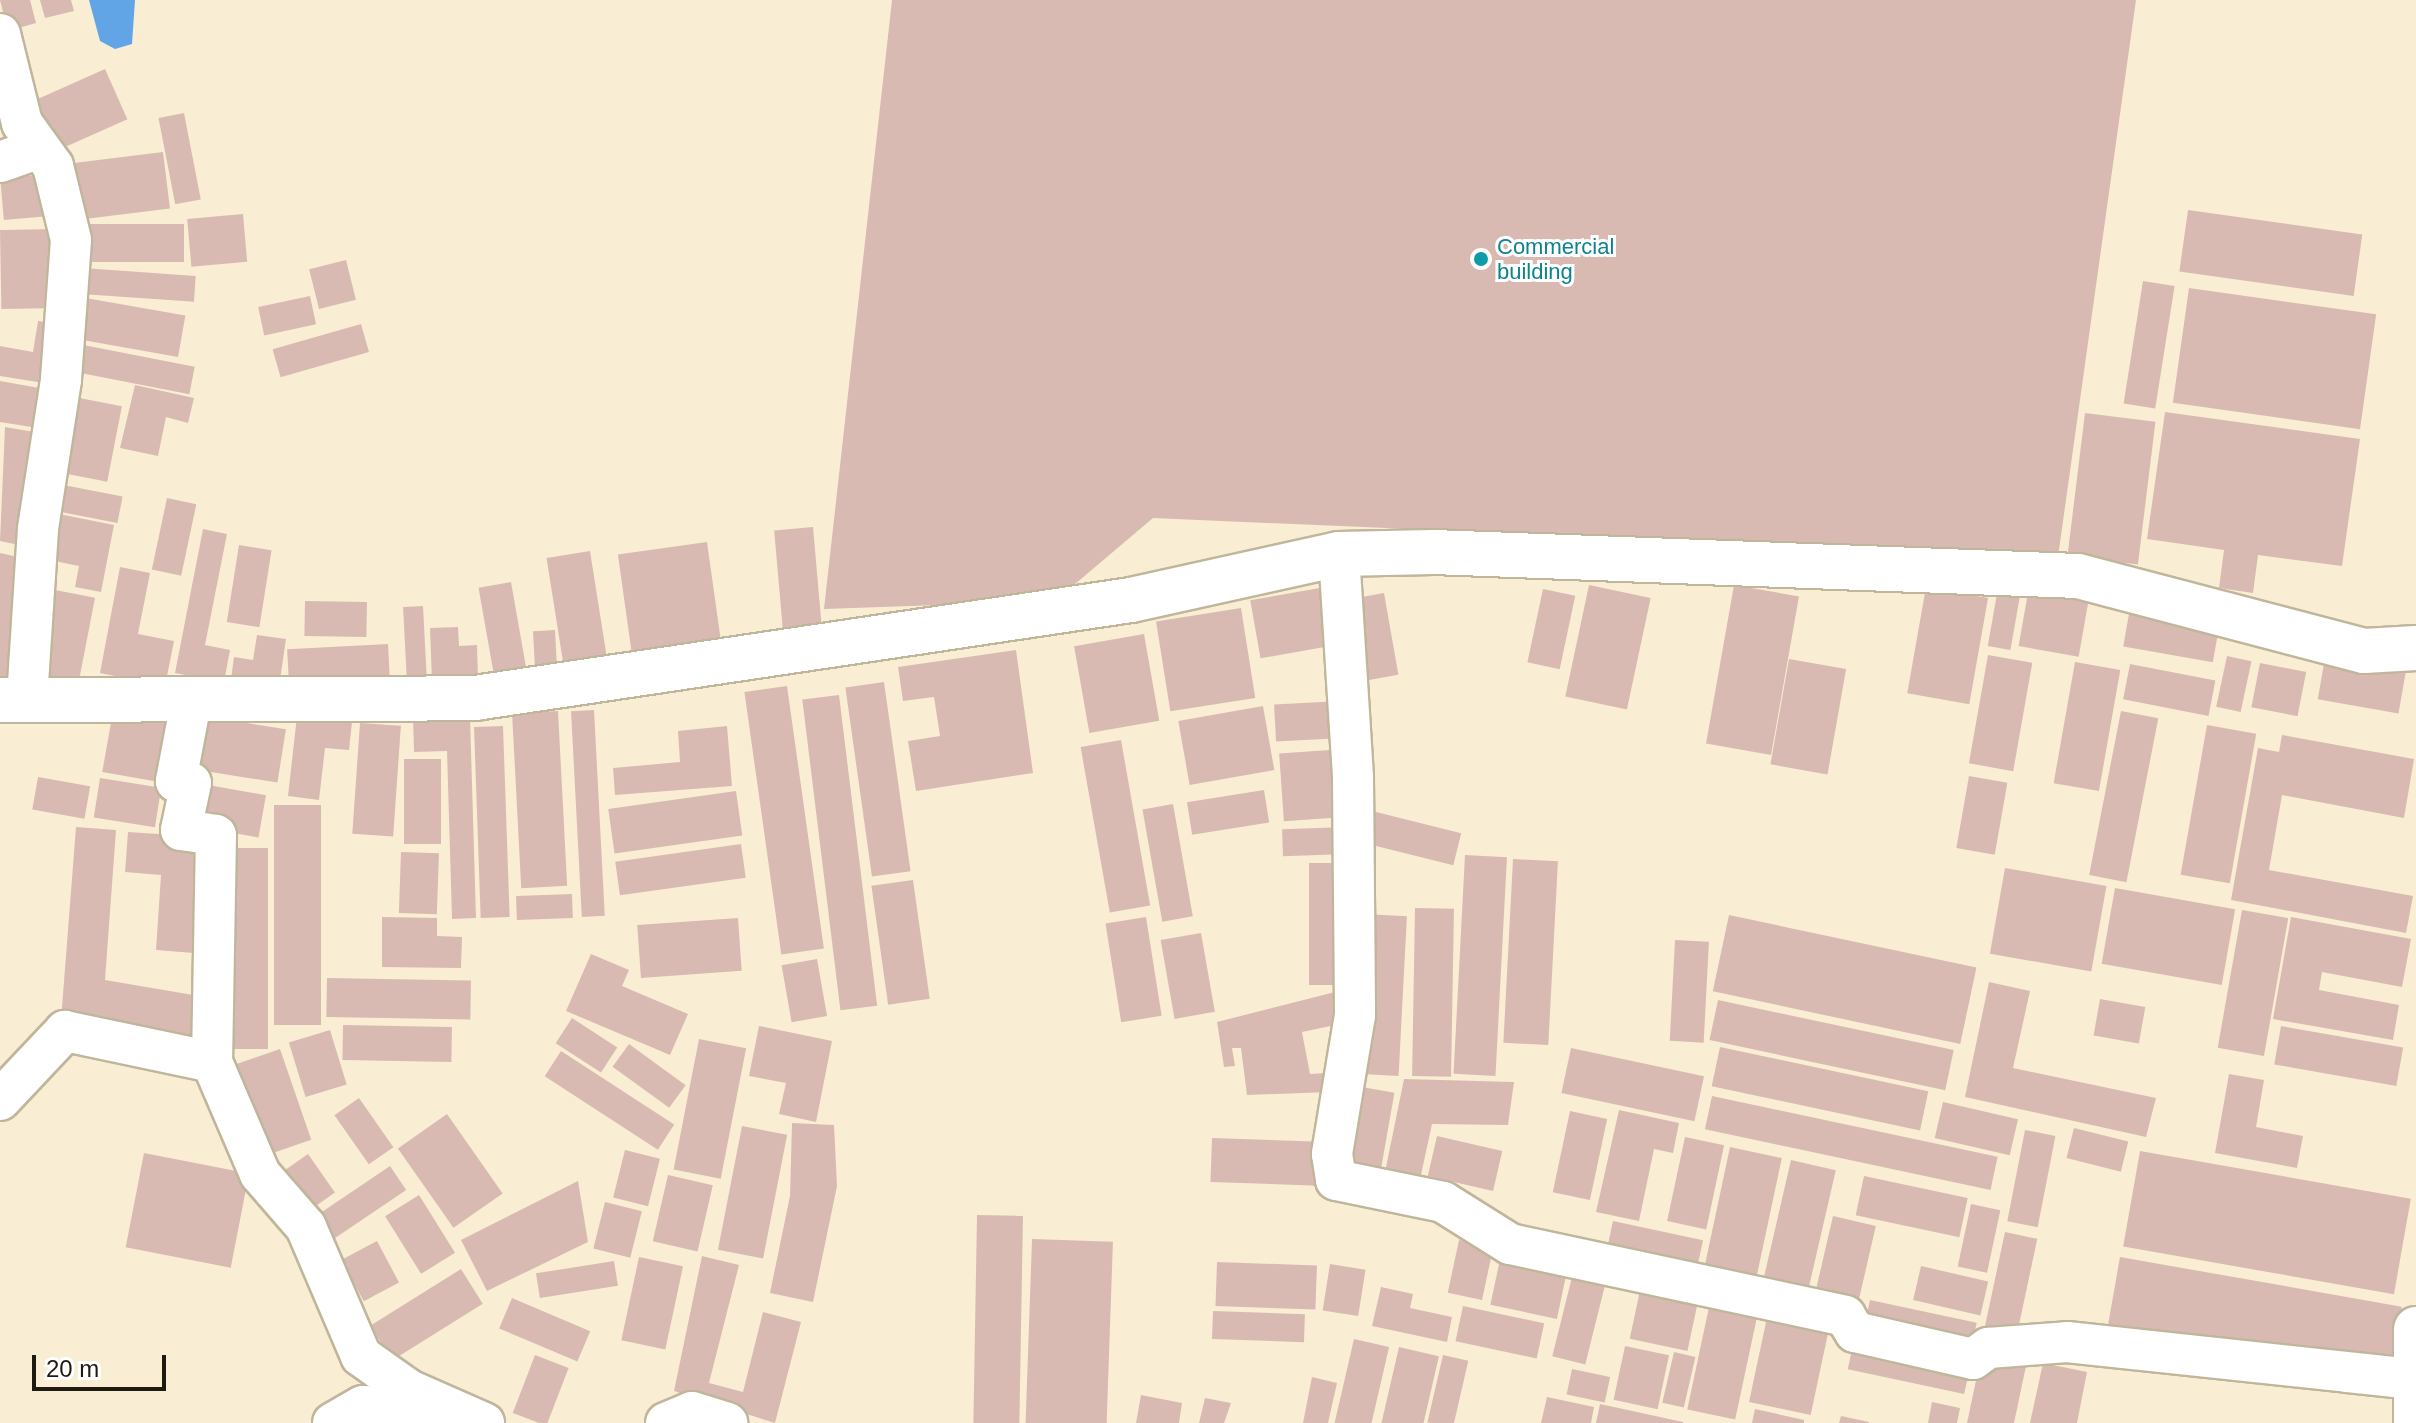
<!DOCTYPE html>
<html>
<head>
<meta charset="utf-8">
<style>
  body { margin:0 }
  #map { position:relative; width:2416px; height:1423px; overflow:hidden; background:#f9eed3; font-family:Helvetica,sans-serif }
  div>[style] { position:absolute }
  .water>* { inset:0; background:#61a5e7 }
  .building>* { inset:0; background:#d9bab2; transform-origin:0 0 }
  .roads { filter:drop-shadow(2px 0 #c0b69c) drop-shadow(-2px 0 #c0b69c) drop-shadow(0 2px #c0b69c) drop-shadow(0 -2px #c0b69c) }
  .minor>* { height:40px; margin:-20px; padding:0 20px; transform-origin:20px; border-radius:20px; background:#fff }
  .tertiary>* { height:44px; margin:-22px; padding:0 22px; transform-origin:22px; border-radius:22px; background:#fff }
  .dots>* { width:22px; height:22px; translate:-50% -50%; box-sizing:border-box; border:4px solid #fff; border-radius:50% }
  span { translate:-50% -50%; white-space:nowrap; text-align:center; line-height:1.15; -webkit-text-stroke:6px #fff; paint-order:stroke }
  .culture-label { font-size:22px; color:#0d838f }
  .left { translate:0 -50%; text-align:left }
  .scale { position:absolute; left:32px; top:1355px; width:134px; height:36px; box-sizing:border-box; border:4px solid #1d1a10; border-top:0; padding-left:10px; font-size:24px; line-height:28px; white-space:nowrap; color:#1d1a10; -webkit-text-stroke:6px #fff; paint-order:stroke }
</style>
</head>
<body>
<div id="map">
  <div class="water">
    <i style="clip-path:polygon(89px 0,135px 0,132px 44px,115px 49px,100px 41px)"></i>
  </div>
  <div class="building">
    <i style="clip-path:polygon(0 0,30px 0,36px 23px,8px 31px)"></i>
    <i style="clip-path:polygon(40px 0,71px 0,74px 11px,45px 18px)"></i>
    <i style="clip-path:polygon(892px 0,2136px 0,2058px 557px,1153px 518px,1055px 601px,824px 609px)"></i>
    <i style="left:105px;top:69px;width:55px;height:89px;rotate:66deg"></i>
    <i style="left:184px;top:113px;width:88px;height:26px;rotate:79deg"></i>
    <i style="left:163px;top:152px;width:57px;height:100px;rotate:83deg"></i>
    <i style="left:49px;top:174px;width:42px;height:49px;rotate:85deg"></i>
    <i style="left:2188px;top:210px;width:176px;height:62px;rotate:8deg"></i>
    <i style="left:243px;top:214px;width:48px;height:56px;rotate:85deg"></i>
    <i style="left:184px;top:224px;width:38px;height:102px;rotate:90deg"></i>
    <i style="left:59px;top:229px;width:79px;height:59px;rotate:89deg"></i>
    <i style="left:346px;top:260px;width:41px;height:38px;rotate:76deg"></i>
    <i style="left:83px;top:268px;width:113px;height:26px;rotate:4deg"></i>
    <i style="left:2143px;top:281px;width:32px;height:124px;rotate:9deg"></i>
    <i style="left:2189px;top:288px;width:189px;height:116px;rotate:8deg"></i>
    <i style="left:310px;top:296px;width:29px;height:53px;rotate:78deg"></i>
    <i style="left:80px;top:297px;width:107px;height:42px;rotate:10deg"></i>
    <i style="clip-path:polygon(38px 321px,60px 324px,50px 384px,0 376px,0 346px,33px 352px)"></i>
    <i style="left:361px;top:324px;width:29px;height:92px;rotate:74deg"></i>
    <i style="left:73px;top:343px;width:124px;height:28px;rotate:11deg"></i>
    <i style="clip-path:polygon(0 381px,51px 390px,44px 429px,0 422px)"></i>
    <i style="clip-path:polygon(135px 385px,194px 398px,188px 423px,166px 417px,158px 456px,120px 448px)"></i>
    <i style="left:64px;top:395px;width:59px;height:77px;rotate:11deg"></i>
    <i style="clip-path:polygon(2165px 412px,2360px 439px,2342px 566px,2258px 555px,2253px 593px,2219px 588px,2224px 550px,2147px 539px)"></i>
    <i style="left:2085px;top:413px;width:71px;height:144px;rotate:7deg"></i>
    <i style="clip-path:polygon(5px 427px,46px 434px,24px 546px,0 541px)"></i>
    <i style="left:48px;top:482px;width:76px;height:27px;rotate:11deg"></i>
    <i style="left:167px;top:498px;width:30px;height:73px;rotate:12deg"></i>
    <i style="clip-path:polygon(49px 512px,114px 525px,101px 592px,75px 587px,79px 566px,40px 558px)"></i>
    <i style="left:813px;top:527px;width:101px;height:39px;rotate:85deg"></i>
    <i style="clip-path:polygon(203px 529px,227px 534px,205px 645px,230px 650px,224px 682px,175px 673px)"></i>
    <i style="left:707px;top:542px;width:106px;height:90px;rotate:82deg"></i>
    <i style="left:239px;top:545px;width:33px;height:78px;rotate:9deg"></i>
    <i style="left:590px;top:551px;width:111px;height:44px;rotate:81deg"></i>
    <i style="clip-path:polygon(0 553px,32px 560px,21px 683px,0 679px)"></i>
    <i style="clip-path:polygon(120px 567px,150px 573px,138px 634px,174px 641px,165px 686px,100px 673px)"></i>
    <i style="left:511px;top:582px;width:93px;height:33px;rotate:80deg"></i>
    <i style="left:1589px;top:585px;width:63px;height:114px;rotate:12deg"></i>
    <i style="left:1734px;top:585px;width:66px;height:161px;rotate:10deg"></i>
    <i style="left:1331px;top:586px;width:59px;height:82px;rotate:80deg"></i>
    <i style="left:1926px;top:587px;width:63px;height:108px;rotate:10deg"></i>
    <i style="left:2029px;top:587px;width:61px;height:60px;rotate:10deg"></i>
    <i style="left:45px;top:588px;width:51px;height:91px;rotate:11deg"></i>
    <i style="left:1998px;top:588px;width:23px;height:59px;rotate:10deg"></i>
    <i style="left:1543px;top:589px;width:33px;height:75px;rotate:12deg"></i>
    <i style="left:1384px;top:593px;width:83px;height:34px;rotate:80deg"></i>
    <i style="left:305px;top:601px;width:62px;height:35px;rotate:1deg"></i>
    <i style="left:423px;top:606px;width:72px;height:20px;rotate:87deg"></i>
    <i style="left:1241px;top:608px;width:91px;height:86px;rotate:81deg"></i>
    <i style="left:2130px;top:608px;width:91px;height:39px;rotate:10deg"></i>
    <i style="clip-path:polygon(458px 627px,459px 646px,477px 645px,478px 680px,432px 682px,430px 628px)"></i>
    <i style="left:555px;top:630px;width:41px;height:22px;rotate:87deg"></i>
    <i style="left:1144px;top:634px;width:88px;height:71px;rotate:80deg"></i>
    <i style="clip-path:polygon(257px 635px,286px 639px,279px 687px,231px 679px,234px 657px,253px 660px)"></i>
    <i style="left:388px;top:644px;width:38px;height:101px;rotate:87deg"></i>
    <i style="clip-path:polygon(1016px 650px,1033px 773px,916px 791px,908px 741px,940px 736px,934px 697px,903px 701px,898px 667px)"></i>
    <i style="left:1988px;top:655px;width:45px;height:110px;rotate:10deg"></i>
    <i style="left:2227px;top:656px;width:25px;height:52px;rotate:12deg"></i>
    <i style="left:2325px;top:658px;width:82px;height:42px;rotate:10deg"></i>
    <i style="left:1789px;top:659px;width:58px;height:107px;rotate:10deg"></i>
    <i style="left:2075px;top:662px;width:46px;height:123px;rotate:10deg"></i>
    <i style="left:2260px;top:663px;width:47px;height:45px;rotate:11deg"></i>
    <i style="left:2130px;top:664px;width:87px;height:36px;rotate:11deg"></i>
    <i style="left:884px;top:682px;width:191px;height:39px;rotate:82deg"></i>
    <i style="left:787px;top:686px;width:265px;height:43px;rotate:82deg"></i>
    <i style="left:839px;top:695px;width:313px;height:37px;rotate:83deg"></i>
    <i style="left:1341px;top:701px;width:37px;height:67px;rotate:87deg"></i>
    <i style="left:1263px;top:706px;width:65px;height:86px;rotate:80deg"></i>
    <i style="left:594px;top:710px;width:206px;height:23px;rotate:87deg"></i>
    <i style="left:113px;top:711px;width:68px;height:62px;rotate:10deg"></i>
    <i style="left:558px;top:711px;width:175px;height:46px;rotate:87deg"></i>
    <i style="left:2121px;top:711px;width:38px;height:167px;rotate:11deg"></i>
    <i style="left:196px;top:715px;width:91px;height:54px;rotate:9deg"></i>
    <i style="clip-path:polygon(297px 716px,352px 722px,349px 750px,325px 748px,319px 800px,288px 796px)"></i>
    <i style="clip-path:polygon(470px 717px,476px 918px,452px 919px,447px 751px,414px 752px,413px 718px)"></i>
    <i style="left:360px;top:723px;width:41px;height:111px;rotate:4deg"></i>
    <i style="left:2207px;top:725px;width:50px;height:152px;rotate:10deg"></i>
    <i style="left:503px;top:726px;width:191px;height:29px;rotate:88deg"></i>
    <i style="clip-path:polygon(727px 726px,732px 786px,615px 795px,613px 768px,680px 762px,678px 731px)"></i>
    <i style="clip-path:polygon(2282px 735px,2414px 759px,2404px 818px,2282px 795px,2269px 870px,2413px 896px,2406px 933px,2231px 900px,2258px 748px,2279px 752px)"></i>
    <i style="left:1121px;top:740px;width:168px;height:41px;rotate:80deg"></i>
    <i style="left:1344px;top:749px;width:68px;height:65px;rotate:86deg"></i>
    <i style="left:404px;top:759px;width:37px;height:85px"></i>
    <i style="left:1969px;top:776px;width:39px;height:73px;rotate:10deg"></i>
    <i style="left:38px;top:777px;width:53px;height:33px;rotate:10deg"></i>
    <i style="left:100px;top:778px;width:62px;height:40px;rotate:9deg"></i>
    <i style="left:197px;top:783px;width:70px;height:43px;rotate:10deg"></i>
    <i style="left:1264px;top:790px;width:33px;height:78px;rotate:81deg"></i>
    <i style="left:736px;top:791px;width:45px;height:129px;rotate:82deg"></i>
    <i style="left:1173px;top:804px;width:114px;height:31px;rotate:80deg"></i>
    <i style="left:274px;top:805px;width:47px;height:220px"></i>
    <i style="left:1372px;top:811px;width:92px;height:33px;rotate:14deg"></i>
    <i style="clip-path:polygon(76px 827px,116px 830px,105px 980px,199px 996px,190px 1042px,61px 1020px)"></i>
    <i style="left:1346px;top:827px;width:27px;height:64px;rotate:88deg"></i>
    <i style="clip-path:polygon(128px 832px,203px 837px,194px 953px,156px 950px,161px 875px,125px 872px)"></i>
    <i style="left:741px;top:844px;width:34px;height:127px;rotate:82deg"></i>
    <i style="left:225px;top:848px;width:43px;height:201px"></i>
    <i style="left:401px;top:852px;width:38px;height:61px;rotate:2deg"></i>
    <i style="left:1465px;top:855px;width:42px;height:219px;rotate:3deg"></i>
    <i style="left:1513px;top:859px;width:45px;height:184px;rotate:3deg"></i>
    <i style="left:1309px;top:863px;width:40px;height:122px"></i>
    <i style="left:2005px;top:868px;width:103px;height:87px;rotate:10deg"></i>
    <i style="left:913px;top:880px;width:120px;height:42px;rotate:82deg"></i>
    <i style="left:2115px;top:888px;width:122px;height:77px;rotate:10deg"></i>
    <i style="left:572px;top:894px;width:24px;height:56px;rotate:88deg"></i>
    <i style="left:1415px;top:908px;width:39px;height:168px;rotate:1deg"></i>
    <i style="left:2242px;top:910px;width:47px;height:140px;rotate:10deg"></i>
    <i style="left:1365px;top:914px;width:42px;height:160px;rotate:3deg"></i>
    <i style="left:1729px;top:915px;width:253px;height:78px;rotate:12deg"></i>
    <i style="clip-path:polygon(382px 917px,437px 918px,437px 936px,462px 937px,461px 968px,382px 967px)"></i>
    <i style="left:1146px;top:917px;width:100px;height:41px;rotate:81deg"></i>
    <i style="clip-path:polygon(2291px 917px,2411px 939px,2402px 987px,2322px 972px,2319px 990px,2399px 1005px,2393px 1040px,2273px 1019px)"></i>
    <i style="left:738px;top:918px;width:53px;height:101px;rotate:86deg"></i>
    <i style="left:1201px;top:933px;width:80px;height:41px;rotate:80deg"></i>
    <i style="left:1675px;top:940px;width:34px;height:101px;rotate:3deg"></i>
    <i style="clip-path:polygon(591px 954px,629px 970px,622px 986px,688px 1014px,670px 1055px,566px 1011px)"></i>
    <i style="left:817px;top:959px;width:58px;height:36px;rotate:80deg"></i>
    <i style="left:327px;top:978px;width:144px;height:39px;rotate:1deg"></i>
    <i style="clip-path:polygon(1989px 982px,2030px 991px,2013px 1068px,2156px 1098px,2146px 1137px,1965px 1097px)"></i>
    <i style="clip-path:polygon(1339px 991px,1345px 1023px,1302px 1032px,1310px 1074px,1326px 1073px,1329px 1092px,1247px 1095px,1241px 1048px,1232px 1048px,1235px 1066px,1224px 1067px,1217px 1022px)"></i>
    <i style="left:2100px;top:999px;width:46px;height:37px;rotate:10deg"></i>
    <i style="left:1718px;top:1000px;width:241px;height:41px;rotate:12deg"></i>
    <i style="left:572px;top:1018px;width:54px;height:30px;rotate:33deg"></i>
    <i style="left:343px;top:1025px;width:109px;height:35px;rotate:1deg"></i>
    <i style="clip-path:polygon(759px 1026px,832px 1041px,816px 1122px,779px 1114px,786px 1083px,749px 1076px)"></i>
    <i style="left:2281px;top:1026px;width:124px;height:39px;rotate:10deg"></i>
    <i style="left:330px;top:1030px;width:57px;height:43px;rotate:73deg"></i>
    <i style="left:699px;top:1039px;width:48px;height:133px;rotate:11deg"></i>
    <i style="left:629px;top:1044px;width:70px;height:28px;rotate:36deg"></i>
    <i style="left:1720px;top:1047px;width:213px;height:40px;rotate:12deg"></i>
    <i style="left:1571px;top:1048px;width:136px;height:46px;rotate:12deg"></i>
    <i style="left:280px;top:1049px;width:96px;height:46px;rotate:71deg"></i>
    <i style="left:561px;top:1051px;width:135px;height:30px;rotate:33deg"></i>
    <i style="clip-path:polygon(2229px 1074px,2264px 1080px,2256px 1127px,2303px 1136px,2297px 1168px,2215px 1153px)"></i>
    <i style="clip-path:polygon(1404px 1079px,1514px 1082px,1508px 1125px,1432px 1124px,1419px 1184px,1384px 1177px)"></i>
    <i style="left:1356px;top:1086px;width:39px;height:88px;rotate:10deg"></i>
    <i style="left:1712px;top:1096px;width:292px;height:34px;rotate:12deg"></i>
    <i style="left:359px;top:1098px;width:60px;height:30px;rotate:55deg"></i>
    <i style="left:1943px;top:1102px;width:77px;height:37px;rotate:13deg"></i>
    <i style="clip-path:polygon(1619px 1110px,1679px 1123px,1673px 1153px,1654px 1149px,1639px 1221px,1596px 1212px)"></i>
    <i style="left:1570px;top:1111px;width:38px;height:83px;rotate:12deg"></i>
    <i style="left:447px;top:1114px;width:97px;height:60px;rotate:55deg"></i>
    <i style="clip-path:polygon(792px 1123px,834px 1125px,837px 1186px,813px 1302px,770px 1293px,790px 1196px)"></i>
    <i style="left:742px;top:1126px;width:46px;height:126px;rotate:11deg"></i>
    <i style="left:2074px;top:1128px;width:56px;height:31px;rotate:14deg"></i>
    <i style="left:2025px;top:1130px;width:31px;height:93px;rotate:11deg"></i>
    <i style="left:1437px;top:1136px;width:67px;height:41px;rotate:13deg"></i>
    <i style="left:1685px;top:1137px;width:40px;height:86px;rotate:12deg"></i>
    <i style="left:1212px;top:1138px;width:115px;height:44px;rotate:2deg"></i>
    <i style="left:1730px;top:1147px;width:53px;height:133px;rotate:12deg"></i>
    <i style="left:625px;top:1150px;width:36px;height:49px;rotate:14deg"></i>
    <i style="left:2140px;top:1151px;width:275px;height:97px;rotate:10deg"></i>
    <i style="left:144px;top:1153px;width:107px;height:96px;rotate:11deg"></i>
    <i style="left:308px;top:1154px;width:47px;height:37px;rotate:55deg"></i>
    <i style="left:1791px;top:1160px;width:46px;height:135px;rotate:13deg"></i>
    <i style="left:390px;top:1166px;width:29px;height:96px;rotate:56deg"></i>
    <i style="left:668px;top:1175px;width:46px;height:68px;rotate:13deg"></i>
    <i style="left:1864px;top:1176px;width:106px;height:40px;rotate:12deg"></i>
    <i style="clip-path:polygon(578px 1181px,588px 1242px,487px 1291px,461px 1240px)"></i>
    <i style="left:419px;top:1195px;width:68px;height:40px;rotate:58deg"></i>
    <i style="left:605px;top:1202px;width:38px;height:48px;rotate:14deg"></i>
    <i style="left:1971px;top:1204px;width:30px;height:64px;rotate:12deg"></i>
    <i style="left:977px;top:1215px;width:46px;height:208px;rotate:1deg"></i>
    <i style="left:1833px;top:1216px;width:44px;height:87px;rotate:13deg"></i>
    <i style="left:1613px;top:1221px;width:92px;height:39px;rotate:12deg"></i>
    <i style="left:2005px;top:1232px;width:33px;height:105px;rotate:12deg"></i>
    <i style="left:1032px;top:1239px;width:81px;height:184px;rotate:2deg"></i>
    <i style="left:1459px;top:1240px;width:35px;height:54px;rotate:12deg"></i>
    <i style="left:377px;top:1241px;width:47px;height:40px;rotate:62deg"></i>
    <i style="left:1502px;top:1250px;width:68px;height:56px;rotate:12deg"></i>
    <i style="clip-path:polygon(702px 1256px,739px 1265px,709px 1383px,743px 1392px,763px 1312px,801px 1322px,775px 1423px,674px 1391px)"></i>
    <i style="left:639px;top:1257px;width:45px;height:85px;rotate:12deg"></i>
    <i style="left:2120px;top:1257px;width:286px;height:82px;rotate:10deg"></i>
    <i style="left:614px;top:1261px;width:25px;height:79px;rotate:81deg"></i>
    <i style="left:1217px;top:1262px;width:100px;height:44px;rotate:2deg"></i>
    <i style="left:1330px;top:1264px;width:36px;height:47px;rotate:9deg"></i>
    <i style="left:1575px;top:1265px;width:34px;height:94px;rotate:14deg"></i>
    <i style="left:1921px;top:1266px;width:69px;height:35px;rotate:13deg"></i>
    <i style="left:461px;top:1269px;width:41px;height:107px;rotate:58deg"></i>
    <i style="left:1642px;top:1281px;width:59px;height:59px;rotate:12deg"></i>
    <i style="clip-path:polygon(1381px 1287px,1413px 1294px,1410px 1308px,1452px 1317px,1447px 1342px,1372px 1326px)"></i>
    <i style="left:1712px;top:1293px;width:49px;height:119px;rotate:12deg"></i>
    <i style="left:512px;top:1298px;width:85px;height:33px;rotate:23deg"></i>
    <i style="left:1870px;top:1300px;width:109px;height:29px;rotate:12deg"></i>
    <i style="left:1463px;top:1306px;width:83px;height:36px;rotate:12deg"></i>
    <i style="left:1769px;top:1308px;width:63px;height:96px;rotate:12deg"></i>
    <i style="left:1213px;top:1311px;width:92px;height:28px;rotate:2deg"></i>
    <i style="left:1354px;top:1339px;width:36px;height:86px;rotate:13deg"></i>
    <i style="left:1854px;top:1340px;width:119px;height:30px;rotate:12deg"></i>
    <i style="left:1625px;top:1346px;width:45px;height:55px;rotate:12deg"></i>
    <i style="left:1399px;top:1347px;width:41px;height:78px;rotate:13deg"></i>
    <i style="left:1674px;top:1352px;width:22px;height:52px;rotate:13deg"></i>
    <i style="left:535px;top:1355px;width:36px;height:62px;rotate:21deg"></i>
    <i style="left:1443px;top:1355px;width:26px;height:69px;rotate:13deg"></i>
    <i style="clip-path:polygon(1981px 1357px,2026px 1366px,2014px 1423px,1967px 1423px)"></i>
    <i style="clip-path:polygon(2043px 1363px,2087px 1372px,2077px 1423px,2030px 1423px)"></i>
    <i style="left:1572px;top:1369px;width:39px;height:26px;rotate:12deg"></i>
    <i style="clip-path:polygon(1312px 1377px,1337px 1383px,1328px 1423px,1303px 1423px)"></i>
    <i style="clip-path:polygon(1141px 1395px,1182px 1403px,1179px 1423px,1136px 1423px)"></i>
    <i style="clip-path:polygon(1547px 1397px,1594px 1407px,1591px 1423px,1541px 1423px)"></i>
    <i style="clip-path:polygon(1205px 1398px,1231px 1403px,1224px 1423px,1199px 1423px)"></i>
    <i style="clip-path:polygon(1932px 1402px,1960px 1408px,1957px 1423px,1928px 1423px)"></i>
    <i style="clip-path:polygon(1600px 1404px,1683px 1422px,1683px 1423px,1596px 1423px)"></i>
    <i style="clip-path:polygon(1755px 1409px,1804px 1420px,1804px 1423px,1752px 1423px)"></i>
    <i style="clip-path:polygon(1841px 1416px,1869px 1422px,1869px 1423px,1839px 1423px)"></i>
  </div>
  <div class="roads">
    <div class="minor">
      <i style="left:0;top:34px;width:92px;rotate:76.1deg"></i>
      <i style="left:22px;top:123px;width:53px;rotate:54.2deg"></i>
      <i style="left:53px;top:166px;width:76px;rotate:76.3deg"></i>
      <i style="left:71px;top:240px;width:140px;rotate:94.1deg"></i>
      <i style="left:61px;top:380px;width:151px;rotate:98.8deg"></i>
      <i style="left:38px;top:529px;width:172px;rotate:93.7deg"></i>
      <i style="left:0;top:162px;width:42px;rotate:-19.3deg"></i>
      <i style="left:1339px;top:554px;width:225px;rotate:86.4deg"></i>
      <i style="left:1353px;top:779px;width:236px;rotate:89.5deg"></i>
      <i style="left:1355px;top:1015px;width:141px;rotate:99.4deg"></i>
      <i style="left:1332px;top:1154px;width:26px;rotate:81deg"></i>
      <i style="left:1336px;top:1180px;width:109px;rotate:11.6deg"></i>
      <i style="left:1443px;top:1202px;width:79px;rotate:32.1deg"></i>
      <i style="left:1510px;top:1244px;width:343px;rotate:12.1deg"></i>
      <i style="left:1845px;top:1316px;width:19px;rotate:58deg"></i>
      <i style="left:1855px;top:1332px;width:121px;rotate:12.9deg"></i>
      <i style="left:1973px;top:1359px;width:19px;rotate:-36deg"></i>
      <i style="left:1988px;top:1348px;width:79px;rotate:-4.3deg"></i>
      <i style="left:2067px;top:1342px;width:351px;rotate:6.1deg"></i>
      <i style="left:192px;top:697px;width:86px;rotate:100.8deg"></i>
      <i style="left:176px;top:781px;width:15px;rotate:8deg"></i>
      <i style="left:191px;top:783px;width:48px;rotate:102deg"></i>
      <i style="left:181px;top:830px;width:35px;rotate:8deg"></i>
      <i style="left:216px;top:835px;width:227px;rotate:91deg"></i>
      <i style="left:212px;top:1062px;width:122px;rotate:66.8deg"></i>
      <i style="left:260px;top:1174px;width:70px;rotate:49deg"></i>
      <i style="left:306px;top:1227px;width:140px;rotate:66.9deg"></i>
      <i style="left:361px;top:1356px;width:59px;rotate:35.3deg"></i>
      <i style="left:409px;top:1390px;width:82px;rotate:23.7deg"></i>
      <i style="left:0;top:1100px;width:95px;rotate:-46.7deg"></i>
      <i style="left:65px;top:1031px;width:150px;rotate:11.9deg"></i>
      <i style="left:333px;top:1423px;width:34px;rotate:-30deg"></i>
      <i style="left:363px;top:1406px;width:60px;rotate:1.9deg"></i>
      <i style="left:423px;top:1408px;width:12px;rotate:66deg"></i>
      <i style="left:666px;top:1423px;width:28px;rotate:-23deg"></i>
      <i style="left:692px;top:1412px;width:37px;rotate:17deg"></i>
    </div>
    <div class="tertiary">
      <i style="left:0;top:700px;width:475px;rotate:-0.2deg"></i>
      <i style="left:475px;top:698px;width:663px;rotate:-8.5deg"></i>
      <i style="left:1131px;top:600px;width:213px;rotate:-12.5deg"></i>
      <i style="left:1339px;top:554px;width:94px;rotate:-1.2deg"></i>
      <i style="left:1433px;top:552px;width:645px;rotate:2.13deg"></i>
      <i style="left:2078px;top:576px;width:296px;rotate:14.7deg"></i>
      <i style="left:2364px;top:651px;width:52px;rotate:-3.3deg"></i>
      <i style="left:2416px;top:1423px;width:94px;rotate:-90deg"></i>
    </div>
  </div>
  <div class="dots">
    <i style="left:1481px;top:259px;background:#0f9aa8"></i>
  </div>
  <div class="culture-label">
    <span class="left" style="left:1497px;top:259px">Commercial<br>building</span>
  </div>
  <div class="scale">20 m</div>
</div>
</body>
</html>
